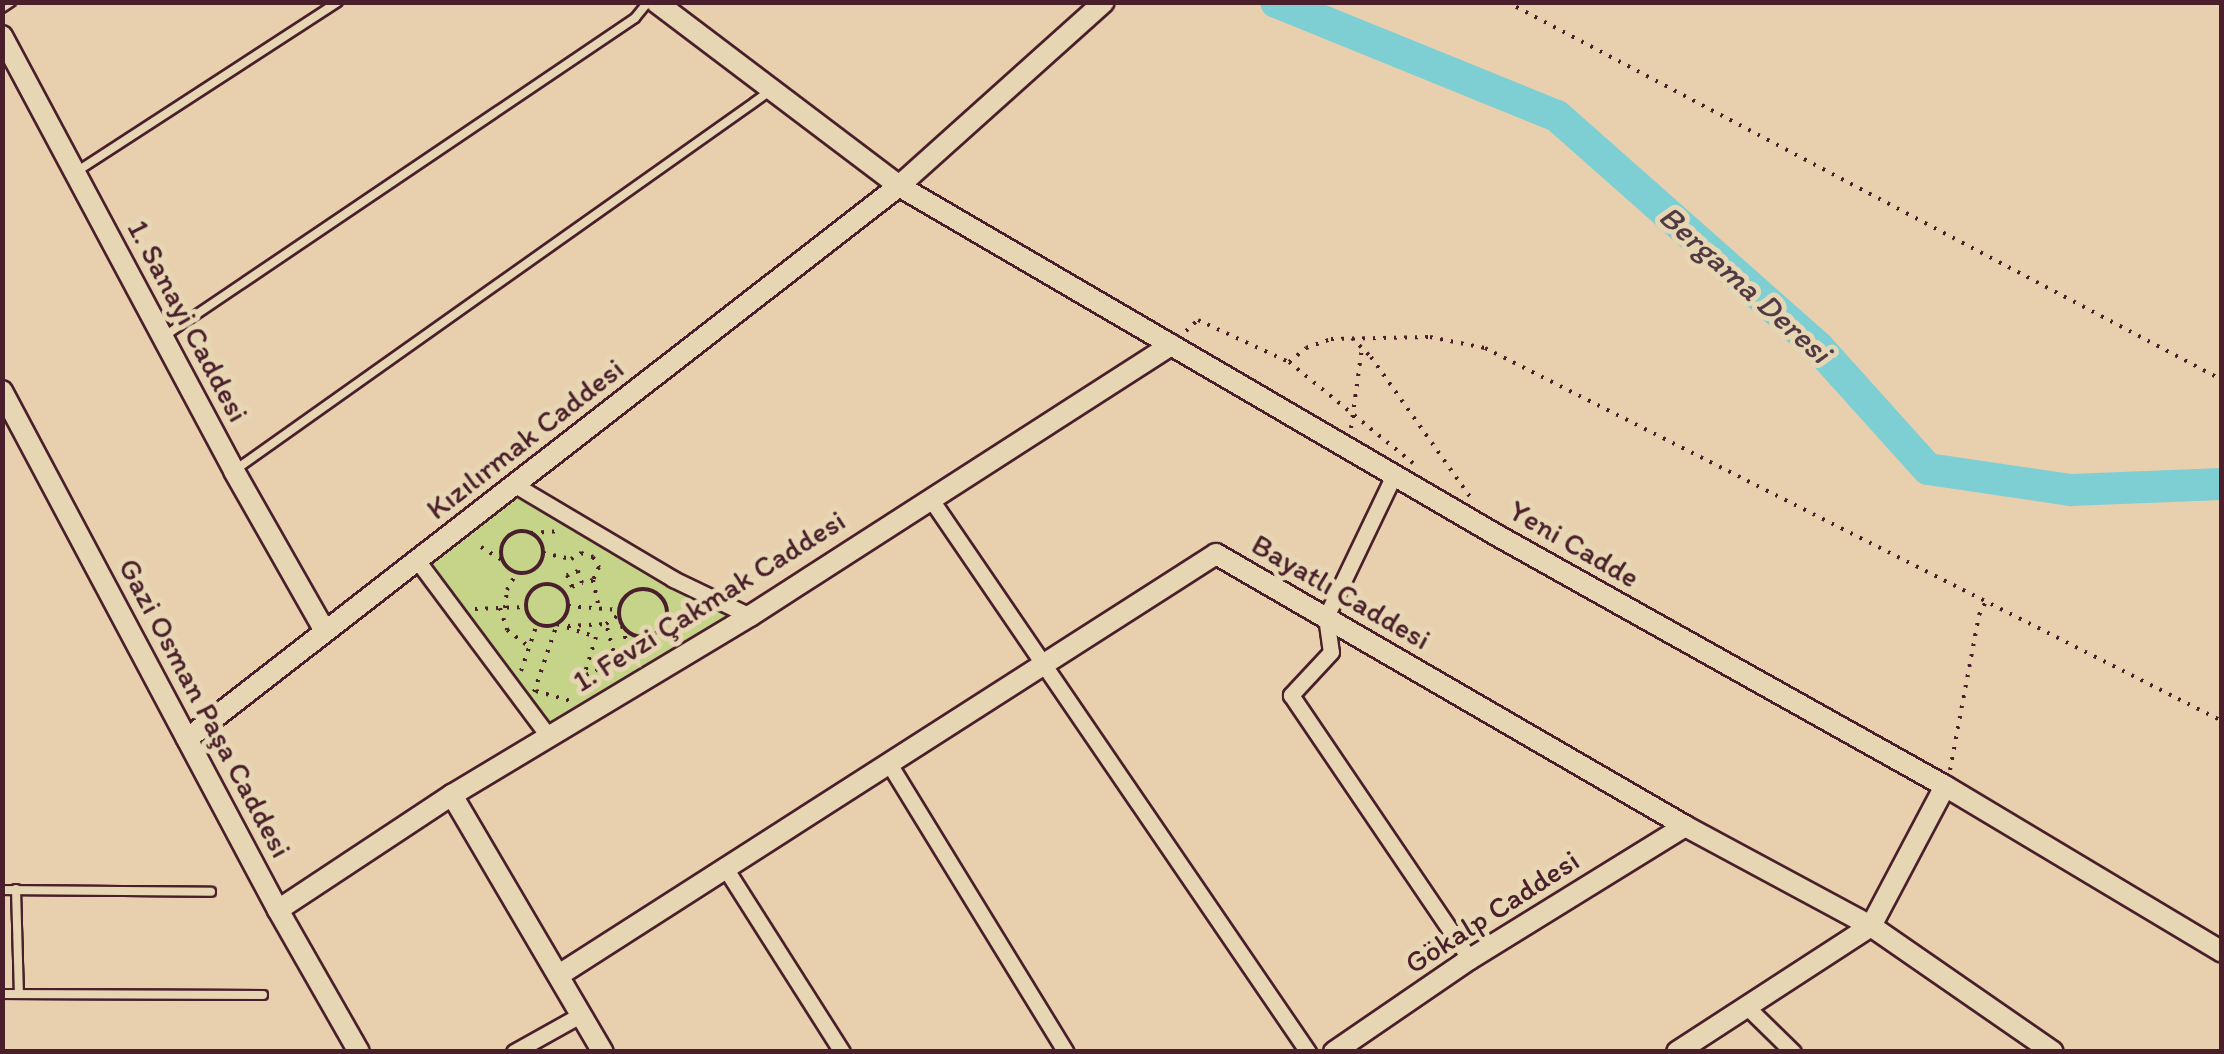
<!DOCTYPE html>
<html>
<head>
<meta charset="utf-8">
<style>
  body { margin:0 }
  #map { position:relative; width:2224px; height:1054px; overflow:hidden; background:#e8d0af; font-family:Itim,sans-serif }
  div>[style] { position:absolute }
  .green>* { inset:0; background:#c5d488 }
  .river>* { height:32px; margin:-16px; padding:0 16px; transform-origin:16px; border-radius:16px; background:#7ecfd4 }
  .path>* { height:4px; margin-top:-2px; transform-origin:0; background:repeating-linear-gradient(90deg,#4a1f2b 0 2.5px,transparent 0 10.5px) }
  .path>.ring { margin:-2px; padding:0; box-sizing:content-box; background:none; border:4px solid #4a1f2b; border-radius:50% }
  .roads { filter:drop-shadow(2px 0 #4a1f2b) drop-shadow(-2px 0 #4a1f2b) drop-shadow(0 2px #4a1f2b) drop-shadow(0 -2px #4a1f2b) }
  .service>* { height:8px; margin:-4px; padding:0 4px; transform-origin:4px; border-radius:4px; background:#e7d6b3 }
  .minor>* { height:15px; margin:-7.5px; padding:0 7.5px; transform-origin:7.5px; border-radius:7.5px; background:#e7d6b3 }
  .tertiary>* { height:20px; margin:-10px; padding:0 10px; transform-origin:10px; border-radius:10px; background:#e7d6b3 }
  span { translate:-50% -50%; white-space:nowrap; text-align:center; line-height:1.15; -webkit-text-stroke:10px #e7d6b3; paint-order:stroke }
  .street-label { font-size:30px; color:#4a1f2b }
  .water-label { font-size:32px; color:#523944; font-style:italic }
  .frame { position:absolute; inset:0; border:5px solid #4a1f2b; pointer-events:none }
</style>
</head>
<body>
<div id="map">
  <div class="green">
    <i style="clip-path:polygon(515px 485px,750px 616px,548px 736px,417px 560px)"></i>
  </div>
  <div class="river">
    <i style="left:1276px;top:2px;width:303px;rotate:22.1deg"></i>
    <i style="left:1557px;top:116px;width:349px;rotate:41.5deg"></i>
    <i style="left:1818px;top:347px;width:164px;rotate:48deg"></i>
    <i style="left:1928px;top:469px;width:145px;rotate:8.4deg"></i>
    <i style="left:2071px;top:490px;width:151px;rotate:-2.3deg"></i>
  </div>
  <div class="path">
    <i style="left:1507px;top:2px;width:809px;rotate:27.86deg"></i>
    <i style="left:1186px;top:331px;width:16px;rotate:-43deg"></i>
    <i style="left:1198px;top:320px;width:100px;rotate:24.8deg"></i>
    <i style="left:1289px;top:362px;width:22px;rotate:-39deg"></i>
    <i style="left:1306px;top:348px;width:27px;rotate:-20deg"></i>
    <i style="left:1331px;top:339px;width:99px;rotate:-1.2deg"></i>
    <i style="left:1430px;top:337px;width:56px;rotate:11.3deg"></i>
    <i style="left:1485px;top:348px;width:826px;rotate:26.84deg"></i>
    <i style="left:1352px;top:338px;width:27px;rotate:45deg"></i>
    <i style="left:1371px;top:357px;width:173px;rotate:54.7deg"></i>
    <i style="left:1289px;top:362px;width:160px;rotate:39.2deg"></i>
    <i style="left:1351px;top:428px;width:81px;rotate:-82.2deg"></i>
    <i class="ring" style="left:501px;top:531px;width:38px;height:38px"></i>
    <i style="left:531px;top:533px;width:30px;rotate:-4deg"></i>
    <i style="left:481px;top:547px;width:25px;rotate:32deg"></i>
    <i style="left:543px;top:553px;width:29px;rotate:12deg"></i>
    <i style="left:571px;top:559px;width:12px;rotate:-31deg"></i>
    <i style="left:581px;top:553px;width:13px;rotate:18deg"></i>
    <i style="left:593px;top:557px;width:12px;rotate:59deg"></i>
    <i style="left:599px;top:567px;width:14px;rotate:115deg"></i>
    <i style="left:593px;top:580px;width:11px;rotate:165deg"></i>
    <i style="left:582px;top:583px;width:13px;rotate:-108deg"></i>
    <i style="left:578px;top:571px;width:12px;rotate:160deg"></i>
    <i style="left:567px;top:575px;width:13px;rotate:67deg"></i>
    <i style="left:572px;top:587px;width:11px;rotate:-22deg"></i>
    <i style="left:593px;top:580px;width:29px;rotate:78deg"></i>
    <i class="ring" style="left:526px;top:584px;width:38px;height:38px"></i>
    <i class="ring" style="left:619px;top:589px;width:44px;height:44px"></i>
    <i style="left:568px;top:606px;width:50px;rotate:4.6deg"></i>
    <i style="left:500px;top:608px;width:23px;rotate:72deg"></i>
    <i style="left:507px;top:630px;width:26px;rotate:37deg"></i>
    <i style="left:505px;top:608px;width:18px;rotate:-84deg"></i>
    <i style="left:507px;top:590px;width:21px;rotate:-61deg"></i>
    <i style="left:475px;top:609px;width:50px;rotate:-2.3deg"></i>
    <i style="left:568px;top:626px;width:38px;rotate:-3deg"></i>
    <i style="left:606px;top:624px;width:17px;rotate:-36deg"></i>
    <i style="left:622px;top:626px;width:41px;rotate:74.2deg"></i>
    <i style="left:521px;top:671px;width:50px;rotate:-71.2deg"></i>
    <i style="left:586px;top:675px;width:33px;rotate:-25deg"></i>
    <i style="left:616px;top:661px;width:38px;rotate:-105deg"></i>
    <i style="left:536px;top:691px;width:35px;rotate:16deg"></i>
    <i style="left:534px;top:692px;width:72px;rotate:-71.3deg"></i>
    <i style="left:557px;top:624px;width:41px;rotate:18.4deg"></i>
    <i style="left:596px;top:637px;width:61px;rotate:107.2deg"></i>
    <i style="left:1950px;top:770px;width:158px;rotate:-79.4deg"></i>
    <i style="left:1979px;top:615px;width:18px;rotate:-63deg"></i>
  </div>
  <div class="roads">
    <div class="service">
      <i style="left:2px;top:8px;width:11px;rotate:-34deg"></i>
      <i style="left:76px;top:172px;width:312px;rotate:-33deg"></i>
      <i style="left:163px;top:337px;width:570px;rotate:-34.05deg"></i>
      <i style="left:635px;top:18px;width:21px;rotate:-51deg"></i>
      <i style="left:235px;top:470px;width:656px;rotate:-35.31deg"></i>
      <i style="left:16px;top:889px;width:105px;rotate:88.4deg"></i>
      <i style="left:2px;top:890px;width:209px;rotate:0.5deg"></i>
      <i style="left:2px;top:994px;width:261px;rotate:0.2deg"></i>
    </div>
    <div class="minor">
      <i style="left:1394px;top:475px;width:157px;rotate:115.6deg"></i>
      <i style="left:1326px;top:617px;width:35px;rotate:82deg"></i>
      <i style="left:1331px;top:652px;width:59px;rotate:132.9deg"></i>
      <i style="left:1291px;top:695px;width:319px;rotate:55.9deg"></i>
      <i style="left:515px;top:485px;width:184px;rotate:30.7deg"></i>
      <i style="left:673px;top:579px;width:85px;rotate:25.7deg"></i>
      <i style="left:930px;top:498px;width:671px;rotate:55.69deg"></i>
      <i style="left:417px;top:560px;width:219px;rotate:53.3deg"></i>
      <i style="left:888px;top:762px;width:340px;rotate:58.5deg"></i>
      <i style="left:724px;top:866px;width:220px;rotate:57.6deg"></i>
      <i style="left:1745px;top:1005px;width:67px;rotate:44.4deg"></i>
      <i style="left:514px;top:1052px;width:78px;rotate:-29.2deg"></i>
    </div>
    <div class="tertiary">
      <i style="left:656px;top:2px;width:305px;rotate:37.1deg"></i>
      <i style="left:899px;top:186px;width:696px;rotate:30.29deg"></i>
      <i style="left:1500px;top:537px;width:510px;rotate:29.23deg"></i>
      <i style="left:1945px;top:786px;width:323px;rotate:30.9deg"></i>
      <i style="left:2px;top:36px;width:493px;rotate:61.9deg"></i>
      <i style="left:234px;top:471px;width:184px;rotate:60.4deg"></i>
      <i style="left:2px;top:391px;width:588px;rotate:62deg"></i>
      <i style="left:278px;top:910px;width:163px;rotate:60.3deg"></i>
      <i style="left:187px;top:739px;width:902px;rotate:-37.84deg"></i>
      <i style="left:899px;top:186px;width:275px;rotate:-41.9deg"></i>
      <i style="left:452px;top:795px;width:298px;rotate:59.6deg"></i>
      <i style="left:278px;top:910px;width:209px;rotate:-33.5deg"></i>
      <i style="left:452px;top:795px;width:348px;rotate:-31deg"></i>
      <i style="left:750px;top:616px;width:501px;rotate:-32.77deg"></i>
      <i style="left:559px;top:975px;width:780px;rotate:-32.65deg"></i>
      <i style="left:1216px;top:554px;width:542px;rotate:30.11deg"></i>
      <i style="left:1685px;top:826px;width:211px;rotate:28.3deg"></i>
      <i style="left:1871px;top:926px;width:221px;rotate:34.7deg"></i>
      <i style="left:1334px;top:1052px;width:165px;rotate:-34.4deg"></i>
      <i style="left:1470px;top:959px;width:253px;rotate:-31.7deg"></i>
      <i style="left:1677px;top:1052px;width:231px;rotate:-33deg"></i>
      <i style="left:1871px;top:926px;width:158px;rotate:-62.1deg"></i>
    </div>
  </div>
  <div class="street-label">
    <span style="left:188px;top:321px;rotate:62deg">1. Sanayi Caddesi</span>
    <span style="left:525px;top:439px;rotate:-38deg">Kızılırmak Caddesi</span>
    <span style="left:1574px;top:544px;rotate:30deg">Yeni Cadde</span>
    <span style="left:1341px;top:592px;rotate:30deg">Bayatlı Caddesi</span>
    <span style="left:709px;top:601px;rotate:-32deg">1. Fevzi Çakmak Caddesi</span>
    <span style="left:205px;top:708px;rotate:62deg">Gazi Osman Paşa Caddesi</span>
    <span style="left:1492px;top:912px;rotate:-33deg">Gökalp Caddesi</span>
  </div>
  <div class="water-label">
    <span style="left:1745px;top:284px;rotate:42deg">Bergama Deresi</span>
  </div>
  <div class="frame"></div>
</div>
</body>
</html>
